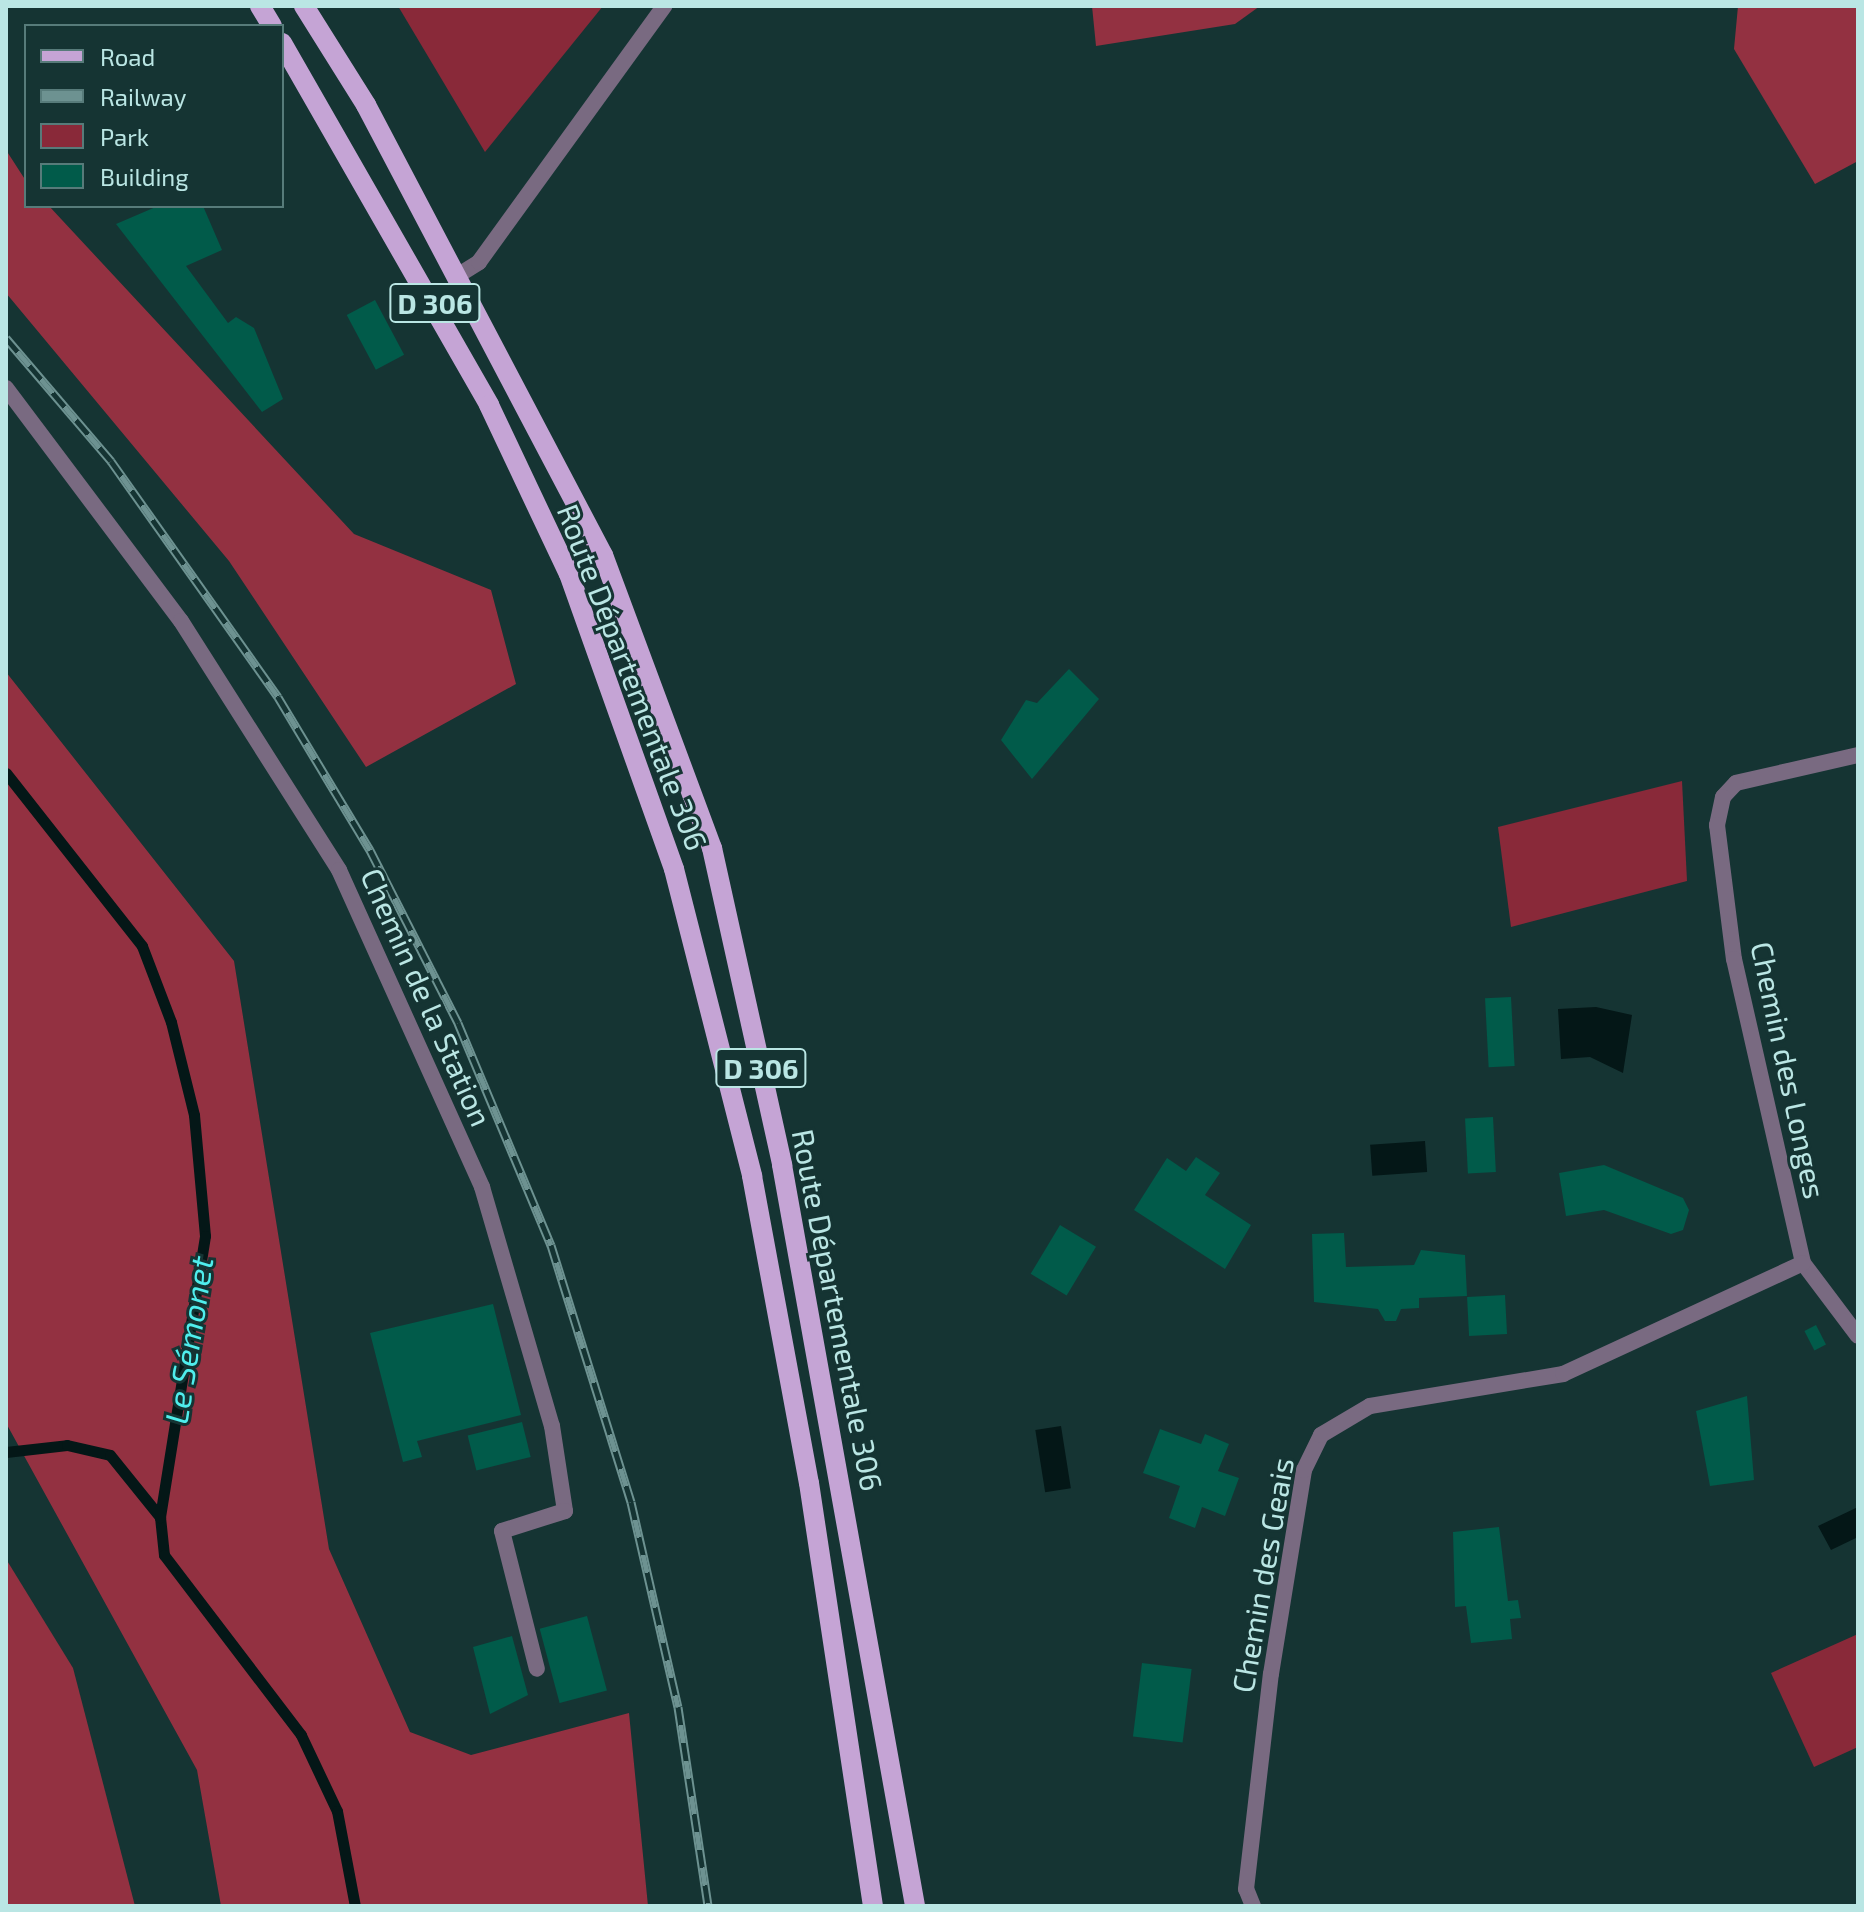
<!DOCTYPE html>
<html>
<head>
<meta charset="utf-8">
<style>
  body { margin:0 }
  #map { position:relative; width:1864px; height:1912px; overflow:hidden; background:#153433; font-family:"Exo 2",sans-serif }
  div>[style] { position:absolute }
  .green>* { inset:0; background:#892939 }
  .forest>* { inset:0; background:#933141 }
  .water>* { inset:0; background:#041717; transform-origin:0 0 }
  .stream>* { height:11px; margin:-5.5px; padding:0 5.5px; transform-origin:5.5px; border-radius:5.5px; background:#041717 }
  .building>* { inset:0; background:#015b4a; transform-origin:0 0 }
  .minor>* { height:16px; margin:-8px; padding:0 8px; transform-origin:8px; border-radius:8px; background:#796a81 }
  .primary>* { height:20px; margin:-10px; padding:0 10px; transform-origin:10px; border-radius:10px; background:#c5a4d5 }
  .rail>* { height:9px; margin-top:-4.5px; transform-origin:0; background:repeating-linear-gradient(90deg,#153433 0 18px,#6d9291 0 36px); box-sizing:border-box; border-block:2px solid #6d9291 }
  span { translate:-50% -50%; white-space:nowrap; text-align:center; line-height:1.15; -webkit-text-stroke:6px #153433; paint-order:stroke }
  .shield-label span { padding:2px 6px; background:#153433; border:2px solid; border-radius:6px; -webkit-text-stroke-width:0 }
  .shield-label { font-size:28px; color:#bae6e4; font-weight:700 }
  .street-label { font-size:30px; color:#bae6e4 }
  .water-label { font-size:32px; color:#4feeed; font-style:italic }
  .frame { position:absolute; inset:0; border:8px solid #bae6e4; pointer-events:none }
  .legend { position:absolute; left:24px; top:24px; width:260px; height:184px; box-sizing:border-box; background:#153433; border:2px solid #577b7a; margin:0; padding:10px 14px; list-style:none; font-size:24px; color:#bae6e4 }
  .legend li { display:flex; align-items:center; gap:16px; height:40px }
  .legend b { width:40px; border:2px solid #577b7a }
</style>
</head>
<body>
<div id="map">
  <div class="green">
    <i style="clip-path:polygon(398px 6px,603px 6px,485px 152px)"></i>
    <i style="clip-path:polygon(1682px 781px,1687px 881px,1511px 927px,1498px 827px)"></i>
    <i style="clip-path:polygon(1858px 1634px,1858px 1747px,1814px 1767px,1771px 1673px)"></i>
  </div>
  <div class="forest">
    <i style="clip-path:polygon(1092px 6px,1260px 6px,1235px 24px,1096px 46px)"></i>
    <i style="clip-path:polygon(1738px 6px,1858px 6px,1858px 161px,1815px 184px,1734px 49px)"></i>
    <i style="clip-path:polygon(6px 150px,26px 181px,26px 206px,49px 206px,354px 534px,491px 590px,516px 684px,366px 767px,229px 561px,6px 293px)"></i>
    <i style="clip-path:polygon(6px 672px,234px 961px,329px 1549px,410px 1732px,471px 1755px,629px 1713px,648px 1906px,221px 1906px,197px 1770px,6px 1423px)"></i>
    <i style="clip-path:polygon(6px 1559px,73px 1668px,135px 1906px,6px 1906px)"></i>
  </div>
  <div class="water">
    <i style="clip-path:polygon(1596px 1007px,1632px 1015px,1623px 1073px,1590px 1057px,1561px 1059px,1558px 1009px)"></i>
    <i style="left:1425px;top:1141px;width:31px;height:55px;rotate:86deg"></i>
    <i style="left:1061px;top:1426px;width:63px;height:26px;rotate:81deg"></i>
    <i style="clip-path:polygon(1858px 1507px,1858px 1537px,1831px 1550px,1818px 1526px)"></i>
  </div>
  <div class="stream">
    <i style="left:6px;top:773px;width:220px;rotate:51.8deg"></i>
    <i style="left:142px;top:946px;width:81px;rotate:69.1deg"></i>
    <i style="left:171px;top:1022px;width:96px;rotate:76.1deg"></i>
    <i style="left:194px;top:1115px;width:121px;rotate:84.8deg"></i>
    <i style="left:205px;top:1236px;width:285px;rotate:99.1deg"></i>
    <i style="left:160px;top:1517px;width:38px;rotate:84deg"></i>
    <i style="left:164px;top:1555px;width:226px;rotate:52.7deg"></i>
    <i style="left:301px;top:1735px;width:84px;rotate:64.7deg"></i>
    <i style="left:337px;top:1811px;width:97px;rotate:79.3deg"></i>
    <i style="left:6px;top:1452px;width:61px;rotate:-6.5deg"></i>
    <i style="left:67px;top:1445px;width:44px;rotate:13.1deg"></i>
    <i style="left:110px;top:1455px;width:80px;rotate:51.1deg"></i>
  </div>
  <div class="building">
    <i style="clip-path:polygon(158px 206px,203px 206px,222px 250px,186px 266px,228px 323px,236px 317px,254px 328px,283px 399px,262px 412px,116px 224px)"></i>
    <i style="left:375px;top:300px;width:62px;height:32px;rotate:62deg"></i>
    <i style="clip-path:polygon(1069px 669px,1099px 699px,1032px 779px,1001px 740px,1026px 700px,1037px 703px)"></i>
    <i style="left:1511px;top:997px;width:69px;height:26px;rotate:87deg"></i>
    <i style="left:1493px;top:1117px;width:55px;height:28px;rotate:87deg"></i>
    <i style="clip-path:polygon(1196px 1157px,1220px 1173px,1205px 1195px,1251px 1225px,1225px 1269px,1134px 1210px,1167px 1158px,1186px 1171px)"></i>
    <i style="clip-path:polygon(1604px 1165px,1683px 1198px,1689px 1210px,1683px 1230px,1671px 1234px,1604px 1210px,1566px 1216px,1559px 1173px)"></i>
    <i style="left:1060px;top:1225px;width:42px;height:57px;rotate:31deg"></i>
    <i style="clip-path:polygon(1344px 1233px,1346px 1267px,1414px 1265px,1421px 1250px,1465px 1255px,1467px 1296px,1419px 1298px,1419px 1308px,1401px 1309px,1396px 1321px,1385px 1321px,1378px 1309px,1314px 1302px,1312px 1234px)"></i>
    <i style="left:1505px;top:1295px;width:39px;height:38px;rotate:87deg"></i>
    <i style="clip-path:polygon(493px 1304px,521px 1415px,417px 1441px,422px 1457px,403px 1462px,370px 1333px)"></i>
    <i style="left:1816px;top:1325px;width:22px;height:13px;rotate:63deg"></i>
    <i style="clip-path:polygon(1747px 1396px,1754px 1480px,1710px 1486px,1696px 1411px)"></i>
    <i style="left:522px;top:1422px;width:36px;height:56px;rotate:76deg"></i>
    <i style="clip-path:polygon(1160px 1429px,1201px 1444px,1205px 1434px,1229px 1444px,1218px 1471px,1239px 1478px,1225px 1516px,1202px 1507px,1195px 1528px,1169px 1518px,1180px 1486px,1143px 1473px)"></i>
    <i style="clip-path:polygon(1499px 1527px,1508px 1601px,1518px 1600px,1521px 1618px,1510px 1619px,1512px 1639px,1471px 1643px,1466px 1606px,1455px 1607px,1453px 1532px)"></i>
    <i style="left:587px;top:1616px;width:77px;height:49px;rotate:75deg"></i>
    <i style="clip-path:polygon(512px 1636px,528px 1695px,490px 1714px,473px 1647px)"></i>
    <i style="left:1142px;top:1663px;width:50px;height:74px;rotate:7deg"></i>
  </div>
  <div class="minor">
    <i style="left:457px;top:276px;width:26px;rotate:-32deg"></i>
    <i style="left:479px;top:262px;width:316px;rotate:-54.1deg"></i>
    <i style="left:6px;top:388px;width:291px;rotate:53.1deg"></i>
    <i style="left:181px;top:621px;width:295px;rotate:57.6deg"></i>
    <i style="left:339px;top:870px;width:348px;rotate:65.7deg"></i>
    <i style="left:482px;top:1187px;width:249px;rotate:73.7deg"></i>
    <i style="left:552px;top:1426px;width:86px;rotate:81.3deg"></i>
    <i style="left:565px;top:1511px;width:66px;rotate:162.4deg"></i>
    <i style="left:502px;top:1531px;width:142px;rotate:75.8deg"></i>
    <i style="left:1858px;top:755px;width:125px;rotate:167.1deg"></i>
    <i style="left:1736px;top:783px;width:19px;rotate:133deg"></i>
    <i style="left:1723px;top:797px;width:29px;rotate:102deg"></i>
    <i style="left:1717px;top:825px;width:135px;rotate:82.8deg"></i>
    <i style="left:1734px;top:959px;width:312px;rotate:77.2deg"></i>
    <i style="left:1803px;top:1263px;width:91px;rotate:53deg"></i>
    <i style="left:1253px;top:1906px;width:18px;rotate:-112deg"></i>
    <i style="left:1246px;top:1889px;width:216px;rotate:-83.4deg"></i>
    <i style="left:1271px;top:1674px;width:207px;rotate:-80.8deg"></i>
    <i style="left:1304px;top:1470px;width:39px;rotate:-64deg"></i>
    <i style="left:1321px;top:1435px;width:57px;rotate:-30.6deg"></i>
    <i style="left:1370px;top:1406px;width:196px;rotate:-9.4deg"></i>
    <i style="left:1563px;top:1374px;width:264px;rotate:-24.8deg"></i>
  </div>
  <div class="primary">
    <i style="left:260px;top:6px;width:23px;rotate:59deg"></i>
    <i style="left:304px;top:6px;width:117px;rotate:57.9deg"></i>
    <i style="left:366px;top:105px;width:509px;rotate:62.23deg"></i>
    <i style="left:603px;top:555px;width:313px;rotate:69.6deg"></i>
    <i style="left:712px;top:848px;width:325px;rotate:77.5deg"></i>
    <i style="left:782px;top:1165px;width:753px;rotate:79.82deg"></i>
    <i style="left:282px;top:43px;width:417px;rotate:60.2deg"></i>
    <i style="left:489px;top:405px;width:187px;rotate:64.7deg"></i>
    <i style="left:569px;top:574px;width:313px;rotate:70.4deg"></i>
    <i style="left:674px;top:869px;width:317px;rotate:75.7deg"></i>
    <i style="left:752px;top:1176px;width:312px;rotate:79.5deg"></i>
    <i style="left:809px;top:1483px;width:428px;rotate:81.4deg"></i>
  </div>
  <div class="rail">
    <i style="left:6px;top:338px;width:162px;rotate:49.5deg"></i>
    <i style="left:111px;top:461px;width:289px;rotate:54.7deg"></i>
    <i style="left:278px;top:697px;width:179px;rotate:59deg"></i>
    <i style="left:370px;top:850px;width:194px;rotate:63deg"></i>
    <i style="left:458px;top:1023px;width:241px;rotate:67.3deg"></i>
    <i style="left:551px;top:1245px;width:269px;rotate:72.7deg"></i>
    <i style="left:631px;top:1502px;width:210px;rotate:77.1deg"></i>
    <i style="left:678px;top:1707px;width:201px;rotate:81.4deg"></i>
  </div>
  <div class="shield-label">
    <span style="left:435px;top:303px">D 306</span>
    <span style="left:761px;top:1068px">D 306</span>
  </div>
  <div class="street-label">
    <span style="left:633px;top:677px;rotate:69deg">Route Départementale 306</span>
    <span style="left:427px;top:997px;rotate:66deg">Chemin de la Station</span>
    <span style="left:1789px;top:1070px;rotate:78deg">Chemin des Longes</span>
    <span style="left:838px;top:1310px;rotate:79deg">Route Départementale 306</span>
    <span style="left:1262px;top:1575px;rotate:-80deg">Chemin des Geais</span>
  </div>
  <div class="water-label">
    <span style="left:188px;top:1340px;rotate:-81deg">Le Sémonet</span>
  </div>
  <div class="frame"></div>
  <ul class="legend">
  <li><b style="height:10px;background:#c5a4d5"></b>Road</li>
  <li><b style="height:10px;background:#6d9291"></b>Railway</li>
  <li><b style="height:22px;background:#892939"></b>Park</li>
  <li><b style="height:22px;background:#015b4a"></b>Building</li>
  </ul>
</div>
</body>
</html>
